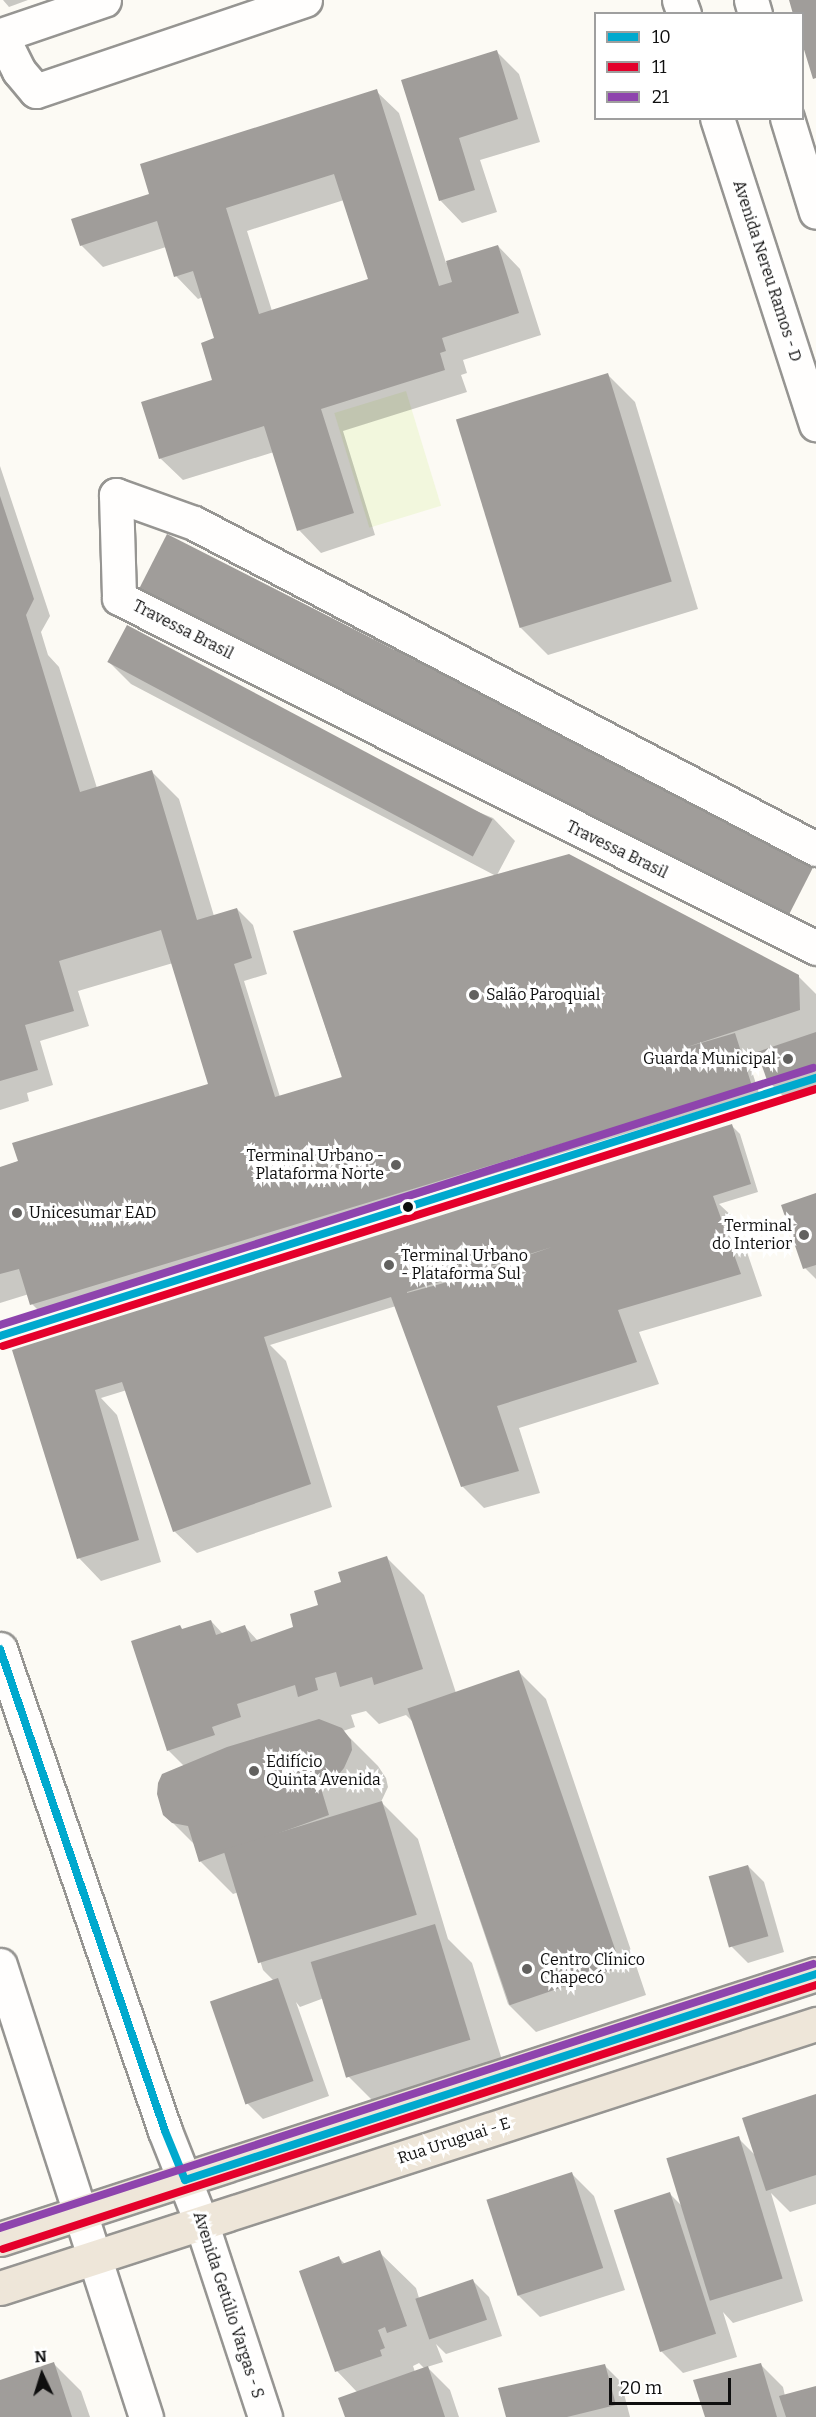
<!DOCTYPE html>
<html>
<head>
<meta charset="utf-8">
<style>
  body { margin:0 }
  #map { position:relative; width:816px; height:2417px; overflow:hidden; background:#fcfaf4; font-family:Bitter,serif }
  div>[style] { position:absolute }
  .pitch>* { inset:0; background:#f2f7dd; transform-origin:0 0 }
  .shadow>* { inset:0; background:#0003 }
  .building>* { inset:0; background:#a09d9a; transform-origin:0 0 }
  .roads { filter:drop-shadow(2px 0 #969592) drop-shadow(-2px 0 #969592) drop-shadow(0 2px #969592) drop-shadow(0 -2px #969592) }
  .minor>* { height:33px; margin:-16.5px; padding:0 16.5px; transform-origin:16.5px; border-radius:16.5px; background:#fffefd }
  .tertiary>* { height:33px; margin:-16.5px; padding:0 16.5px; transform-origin:16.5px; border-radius:16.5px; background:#fffefd }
  .primary>* { height:33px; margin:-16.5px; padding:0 16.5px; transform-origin:16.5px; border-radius:16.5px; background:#eee6d9 }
  .bus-1>* { height:8px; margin:-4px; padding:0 4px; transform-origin:4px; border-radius:4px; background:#00a9ce }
  .bus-2>* { height:8px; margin:-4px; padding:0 4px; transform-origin:4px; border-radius:4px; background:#e4002b }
  .bus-3>* { height:8px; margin:-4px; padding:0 4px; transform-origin:4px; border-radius:4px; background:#8e44ad }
  .dots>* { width:16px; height:16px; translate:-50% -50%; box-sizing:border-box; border:3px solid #fff; border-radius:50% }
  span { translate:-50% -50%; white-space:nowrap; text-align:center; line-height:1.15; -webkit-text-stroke:6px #fff; paint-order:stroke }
  .street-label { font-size:16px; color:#0f0f0f }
  .poi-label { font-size:16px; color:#0f0f0f }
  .left { translate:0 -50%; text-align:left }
  .right { translate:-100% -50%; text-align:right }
  .legend { position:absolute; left:594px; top:12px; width:210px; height:108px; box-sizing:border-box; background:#fff; border:2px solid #9f9f9f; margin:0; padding:8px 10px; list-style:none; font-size:18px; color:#0f0f0f }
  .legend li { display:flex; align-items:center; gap:12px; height:30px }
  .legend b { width:30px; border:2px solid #9f9f9f }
  .north { position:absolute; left:12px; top:2345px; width:60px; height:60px; -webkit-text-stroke:4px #fff; paint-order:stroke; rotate:356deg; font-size:16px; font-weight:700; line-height:24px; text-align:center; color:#0f0f0f }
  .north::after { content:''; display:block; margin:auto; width:21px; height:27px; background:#0f0f0f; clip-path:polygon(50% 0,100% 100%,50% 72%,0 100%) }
  .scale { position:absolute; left:609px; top:2378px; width:122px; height:27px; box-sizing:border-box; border:3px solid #0f0f0f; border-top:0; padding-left:8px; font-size:18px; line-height:21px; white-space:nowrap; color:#0f0f0f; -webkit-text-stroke:4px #fff; paint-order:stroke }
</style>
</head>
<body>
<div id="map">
  <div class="pitch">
    <i style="left:406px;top:391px;width:120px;height:75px;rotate:73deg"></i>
  </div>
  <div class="shadow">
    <i style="clip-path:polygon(3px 0,28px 0,9px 7px)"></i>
    <i style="clip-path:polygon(497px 52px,519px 74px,540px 142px,480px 160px,497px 212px,462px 223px,440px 200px,403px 81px)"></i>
    <i style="clip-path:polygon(evenodd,376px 91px,399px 113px,446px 263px,498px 246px,520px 269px,541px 335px,463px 360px,467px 373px,461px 375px,467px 392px,343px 431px,375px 535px,321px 553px,299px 530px,274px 452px,183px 480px,160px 458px,214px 380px,216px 339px,203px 297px,198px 299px,176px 276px,166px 247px,103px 267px,81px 245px,151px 195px,376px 91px,344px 200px,370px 280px,272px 311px,247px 231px,344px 200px)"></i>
    <i style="clip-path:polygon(608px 375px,635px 402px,698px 609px,548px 655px,521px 628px)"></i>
    <i style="clip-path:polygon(0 466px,50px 616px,41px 632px,48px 655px,59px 667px,97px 788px,151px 771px,179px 799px,214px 916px,237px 909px,253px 925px,267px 974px,244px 981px,280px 1097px,342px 1078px,295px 932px,496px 876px,131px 684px,109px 662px,493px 818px,515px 841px,497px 875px,798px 976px,816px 994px,816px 1088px,785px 1098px,769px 1082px,759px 1053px,747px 1056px,759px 1093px,40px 1312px,32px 1304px,29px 1294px,0 1303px,0 1168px,211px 1089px,173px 963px,78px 991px,89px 1026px,40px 1041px,53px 1085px,27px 1093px,29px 1101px,0 1110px)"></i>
    <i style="clip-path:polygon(732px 1126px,740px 1134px,758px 1192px,719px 1204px,736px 1220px,762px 1296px,639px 1332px,659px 1384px,519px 1428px,540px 1493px,484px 1508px,462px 1486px,396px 1306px,270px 1345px,286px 1361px,332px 1507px,197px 1553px,174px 1531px,127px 1390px,101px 1398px,117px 1415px,161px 1562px,101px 1581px,79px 1558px,14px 1351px)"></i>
    <i style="clip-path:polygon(816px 1194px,816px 1279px,805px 1268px)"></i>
    <i style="clip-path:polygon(387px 1558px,424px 1595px,456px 1693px,519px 1672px,546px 1699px,646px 1995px,536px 2032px,508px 2004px,413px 1722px,406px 1715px,379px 1724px,366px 1711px,351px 1715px,355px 1727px,343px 1731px,378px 1766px,386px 1778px,388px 1787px,381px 1802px,418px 1839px,448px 1939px,472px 1963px,507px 2076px,386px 2114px,349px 2077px,324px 1998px,300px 2007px,296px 2002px,329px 2096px,263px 2119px,247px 2103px,274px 1981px,263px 1970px,239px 1892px,233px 1894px,200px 1861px,195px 1845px,164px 1814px,184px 1766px,168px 1750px,183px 1630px,211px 1621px,223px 1634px,245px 1627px,258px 1641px,295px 1628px,343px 1583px)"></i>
    <i style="clip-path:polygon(748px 1866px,764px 1882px,784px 1952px,748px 1963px,732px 1947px)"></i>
    <i style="clip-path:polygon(816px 2096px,816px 2204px,790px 2212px,771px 2193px,803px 2301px,733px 2323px,723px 2312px,737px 2357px,683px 2373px,661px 2351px,670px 2194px,683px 2207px,738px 2138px,756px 2156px)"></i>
    <i style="clip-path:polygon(572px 2174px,594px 2196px,625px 2290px,540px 2317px,518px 2295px)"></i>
    <i style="clip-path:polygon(evenodd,379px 2252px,416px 2288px,419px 2298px,473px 2281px,489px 2297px,502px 2336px,446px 2354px,436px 2344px,443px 2362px,427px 2367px,450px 2390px,459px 2417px,346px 2417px,357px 2392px,337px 2371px,338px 2257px,345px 2264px,379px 2252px,419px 2363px,424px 2368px,415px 2372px,413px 2366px,419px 2363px)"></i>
    <i style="clip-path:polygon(54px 2364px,81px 2391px,90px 2417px,0 2417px,0 2382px)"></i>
    <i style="clip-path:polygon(760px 2364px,783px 2387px,785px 2396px,816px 2388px,816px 2417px,706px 2417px)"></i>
    <i style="clip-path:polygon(605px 2366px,621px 2382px,630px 2417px,508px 2417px)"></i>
  </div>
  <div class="building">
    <i style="clip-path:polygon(789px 0,816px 0,816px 78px,813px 79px,802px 43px,802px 14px,793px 14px)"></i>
    <i style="clip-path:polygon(497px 50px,518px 119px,459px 138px,475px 190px,439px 201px,401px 80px)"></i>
    <i style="clip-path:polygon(evenodd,377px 89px,439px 286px,452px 282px,446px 261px,498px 245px,519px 313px,442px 338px,446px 351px,440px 353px,445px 370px,321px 409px,354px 513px,297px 531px,264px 426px,159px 459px,141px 402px,212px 380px,201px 343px,214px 338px,193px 271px,174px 277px,157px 221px,80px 246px,71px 219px,149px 194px,140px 164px,377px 89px,334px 174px,368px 279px,259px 314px,226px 208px,334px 174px)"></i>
    <i style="left:608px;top:373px;width:218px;height:159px;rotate:73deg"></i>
    <i style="clip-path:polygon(0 496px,34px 599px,26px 615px,80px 792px,152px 770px,197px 920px,237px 908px,252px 958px,234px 964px,275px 1097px,342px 1077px,293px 931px,569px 854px,799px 975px,800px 1010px,684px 1048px,735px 1033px,752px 1086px,30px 1305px,19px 1269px,0 1274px,0 1167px,18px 1161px,12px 1143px,208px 1084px,161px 930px,59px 961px,74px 1011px,25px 1025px,38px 1070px,0 1081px)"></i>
    <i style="left:167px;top:534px;width:727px;height:66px;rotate:27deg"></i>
    <i style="left:127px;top:625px;width:414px;height:42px;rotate:28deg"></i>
    <i style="clip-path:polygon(816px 1032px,816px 1067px,768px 1083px,757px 1052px)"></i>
    <i style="clip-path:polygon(evenodd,732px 1124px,751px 1184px,713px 1196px,741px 1274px,618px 1310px,637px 1362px,497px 1406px,519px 1471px,461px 1487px,391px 1297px,264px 1337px,311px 1484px,173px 1532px,122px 1382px,95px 1390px,139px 1540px,77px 1559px,12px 1350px,732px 1124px,552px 1247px,455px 1280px,407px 1293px,407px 1292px,552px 1247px)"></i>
    <i style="clip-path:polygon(816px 1193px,816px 1265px,803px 1269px,781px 1205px)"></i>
    <i style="clip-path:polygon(387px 1556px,423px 1669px,374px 1685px,372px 1677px,340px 1687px,336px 1672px,315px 1678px,318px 1690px,298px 1697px,295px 1685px,237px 1704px,241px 1717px,212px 1727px,215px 1735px,167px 1751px,131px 1641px,180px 1625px,182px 1629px,211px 1620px,216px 1635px,245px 1625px,251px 1642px,293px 1627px,290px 1614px,318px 1605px,314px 1591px,341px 1582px,338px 1572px)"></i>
    <i style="left:519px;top:1670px;width:314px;height:118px;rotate:71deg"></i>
    <i style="clip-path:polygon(319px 1719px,342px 1728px,351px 1740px,352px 1750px,344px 1768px,334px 1780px,320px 1785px,329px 1815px,199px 1862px,188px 1826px,172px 1823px,163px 1815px,157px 1794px,158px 1783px,162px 1774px,227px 1747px)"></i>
    <i style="left:382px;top:1801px;width:119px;height:166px;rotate:73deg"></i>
    <i style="left:748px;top:1865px;width:74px;height:41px;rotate:74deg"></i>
    <i style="left:435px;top:1924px;width:121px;height:130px;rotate:73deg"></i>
    <i style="left:278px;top:1978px;width:109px;height:72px;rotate:71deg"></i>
    <i style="clip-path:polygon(816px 2094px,816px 2175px,766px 2191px,742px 2118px)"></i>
    <i style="left:739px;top:2136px;width:149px;height:76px;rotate:73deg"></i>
    <i style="left:572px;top:2172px;width:101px;height:90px;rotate:72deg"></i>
    <i style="left:670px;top:2192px;width:149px;height:59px;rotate:72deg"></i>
    <i style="clip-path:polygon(380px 2250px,407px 2326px,387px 2333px,385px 2327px,378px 2330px,385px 2348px,380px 2350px,382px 2356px,335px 2372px,299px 2271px,339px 2256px,342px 2264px)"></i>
    <i style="left:473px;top:2279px;width:43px;height:61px;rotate:71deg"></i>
    <i style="clip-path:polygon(54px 2362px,72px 2417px,0 2417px,0 2380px)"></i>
    <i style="clip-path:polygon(761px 2363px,777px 2417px,705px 2417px,693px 2380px)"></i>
    <i style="clip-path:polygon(605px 2364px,616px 2405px,567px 2417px,506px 2417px,498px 2388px)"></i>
    <i style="clip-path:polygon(428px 2366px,445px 2417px,345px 2417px,338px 2398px)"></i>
    <i style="clip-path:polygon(816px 2386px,816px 2417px,786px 2417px,779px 2396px)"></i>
  </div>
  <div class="roads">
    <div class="minor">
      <i style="left:816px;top:849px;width:702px;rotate:-152.34deg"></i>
      <i style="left:194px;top:523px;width:83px;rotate:-160.3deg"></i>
      <i style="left:116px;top:495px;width:103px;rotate:88.3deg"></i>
      <i style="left:119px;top:598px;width:780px;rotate:26.66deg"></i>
    </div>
    <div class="tertiary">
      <i style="left:104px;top:0;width:109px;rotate:161.2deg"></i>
      <i style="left:1px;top:35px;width:40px;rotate:63.4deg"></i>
      <i style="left:19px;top:71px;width:26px;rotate:50deg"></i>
      <i style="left:36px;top:91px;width:284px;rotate:-18.7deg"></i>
      <i style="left:679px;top:0;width:15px;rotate:70deg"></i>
      <i style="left:751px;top:0;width:15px;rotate:74deg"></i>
      <i style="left:717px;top:118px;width:322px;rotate:72.1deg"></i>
      <i style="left:787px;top:118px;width:98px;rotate:72.9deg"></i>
      <i style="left:0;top:1649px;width:509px;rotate:71.1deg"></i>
      <i style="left:165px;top:2131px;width:98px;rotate:68.4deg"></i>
      <i style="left:201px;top:2222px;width:205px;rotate:71.8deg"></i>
      <i style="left:0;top:1965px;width:475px;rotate:72.1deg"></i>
    </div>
    <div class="primary">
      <i style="left:0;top:2239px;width:858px;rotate:-17.99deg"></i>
      <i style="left:0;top:2288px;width:858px;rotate:-17.93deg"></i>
    </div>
  </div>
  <div class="bus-1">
    <i style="left:0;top:1336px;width:856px;rotate:-17.55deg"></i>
    <i style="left:0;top:1649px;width:509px;rotate:71.1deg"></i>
    <i style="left:165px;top:2131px;width:53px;rotate:67.8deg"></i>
    <i style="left:185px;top:2180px;width:664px;rotate:-18.08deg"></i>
  </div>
  <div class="bus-2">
    <i style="left:3px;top:1346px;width:853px;rotate:-17.54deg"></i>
    <i style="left:3px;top:2249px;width:855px;rotate:-17.99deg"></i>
  </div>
  <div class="bus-3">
    <i style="left:0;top:1325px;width:853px;rotate:-17.54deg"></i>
    <i style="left:0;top:2228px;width:855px;rotate:-17.99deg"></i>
  </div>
  <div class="dots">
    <i style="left:474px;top:995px;background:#62615f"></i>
    <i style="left:788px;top:1059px;background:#62615f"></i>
    <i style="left:396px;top:1165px;background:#62615f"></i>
    <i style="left:408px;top:1207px;background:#0f0f0f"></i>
    <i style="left:17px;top:1213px;background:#62615f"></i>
    <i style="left:804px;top:1235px;background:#62615f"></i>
    <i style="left:389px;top:1265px;background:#62615f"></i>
    <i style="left:254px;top:1771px;background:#62615f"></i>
    <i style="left:527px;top:1969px;background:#62615f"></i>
  </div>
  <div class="street-label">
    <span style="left:767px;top:271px;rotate:72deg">Avenida Nereu Ramos - D</span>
    <span style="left:183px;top:630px;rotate:27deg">Travessa Brasil</span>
    <span style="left:617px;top:850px;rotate:26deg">Travessa Brasil</span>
    <span style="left:454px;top:2141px;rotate:-18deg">Rua Uruguai - E</span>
    <span style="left:228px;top:2305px;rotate:72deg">Avenida Getúlio Vargas - S</span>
  </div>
  <div class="poi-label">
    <span class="left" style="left:486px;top:995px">Salão Paroquial</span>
    <span class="right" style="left:776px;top:1059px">Guarda Municipal</span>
    <span class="right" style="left:384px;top:1165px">Terminal Urbano -<br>Plataforma Norte</span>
    <span class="left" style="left:29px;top:1213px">Unicesumar EAD</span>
    <span class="right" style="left:792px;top:1235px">Terminal<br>do Interior</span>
    <span class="left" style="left:401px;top:1265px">Terminal Urbano<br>- Plataforma Sul</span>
    <span class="left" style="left:266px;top:1771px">Edifício<br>Quinta Avenida</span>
    <span class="left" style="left:540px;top:1969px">Centro Clínico<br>Chapecó</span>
  </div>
  <ul class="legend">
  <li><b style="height:8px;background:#00a9ce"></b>10</li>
  <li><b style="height:8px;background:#e4002b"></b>11</li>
  <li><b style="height:8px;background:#8e44ad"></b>21</li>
  </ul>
  <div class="north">N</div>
  <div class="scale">20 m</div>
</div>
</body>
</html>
